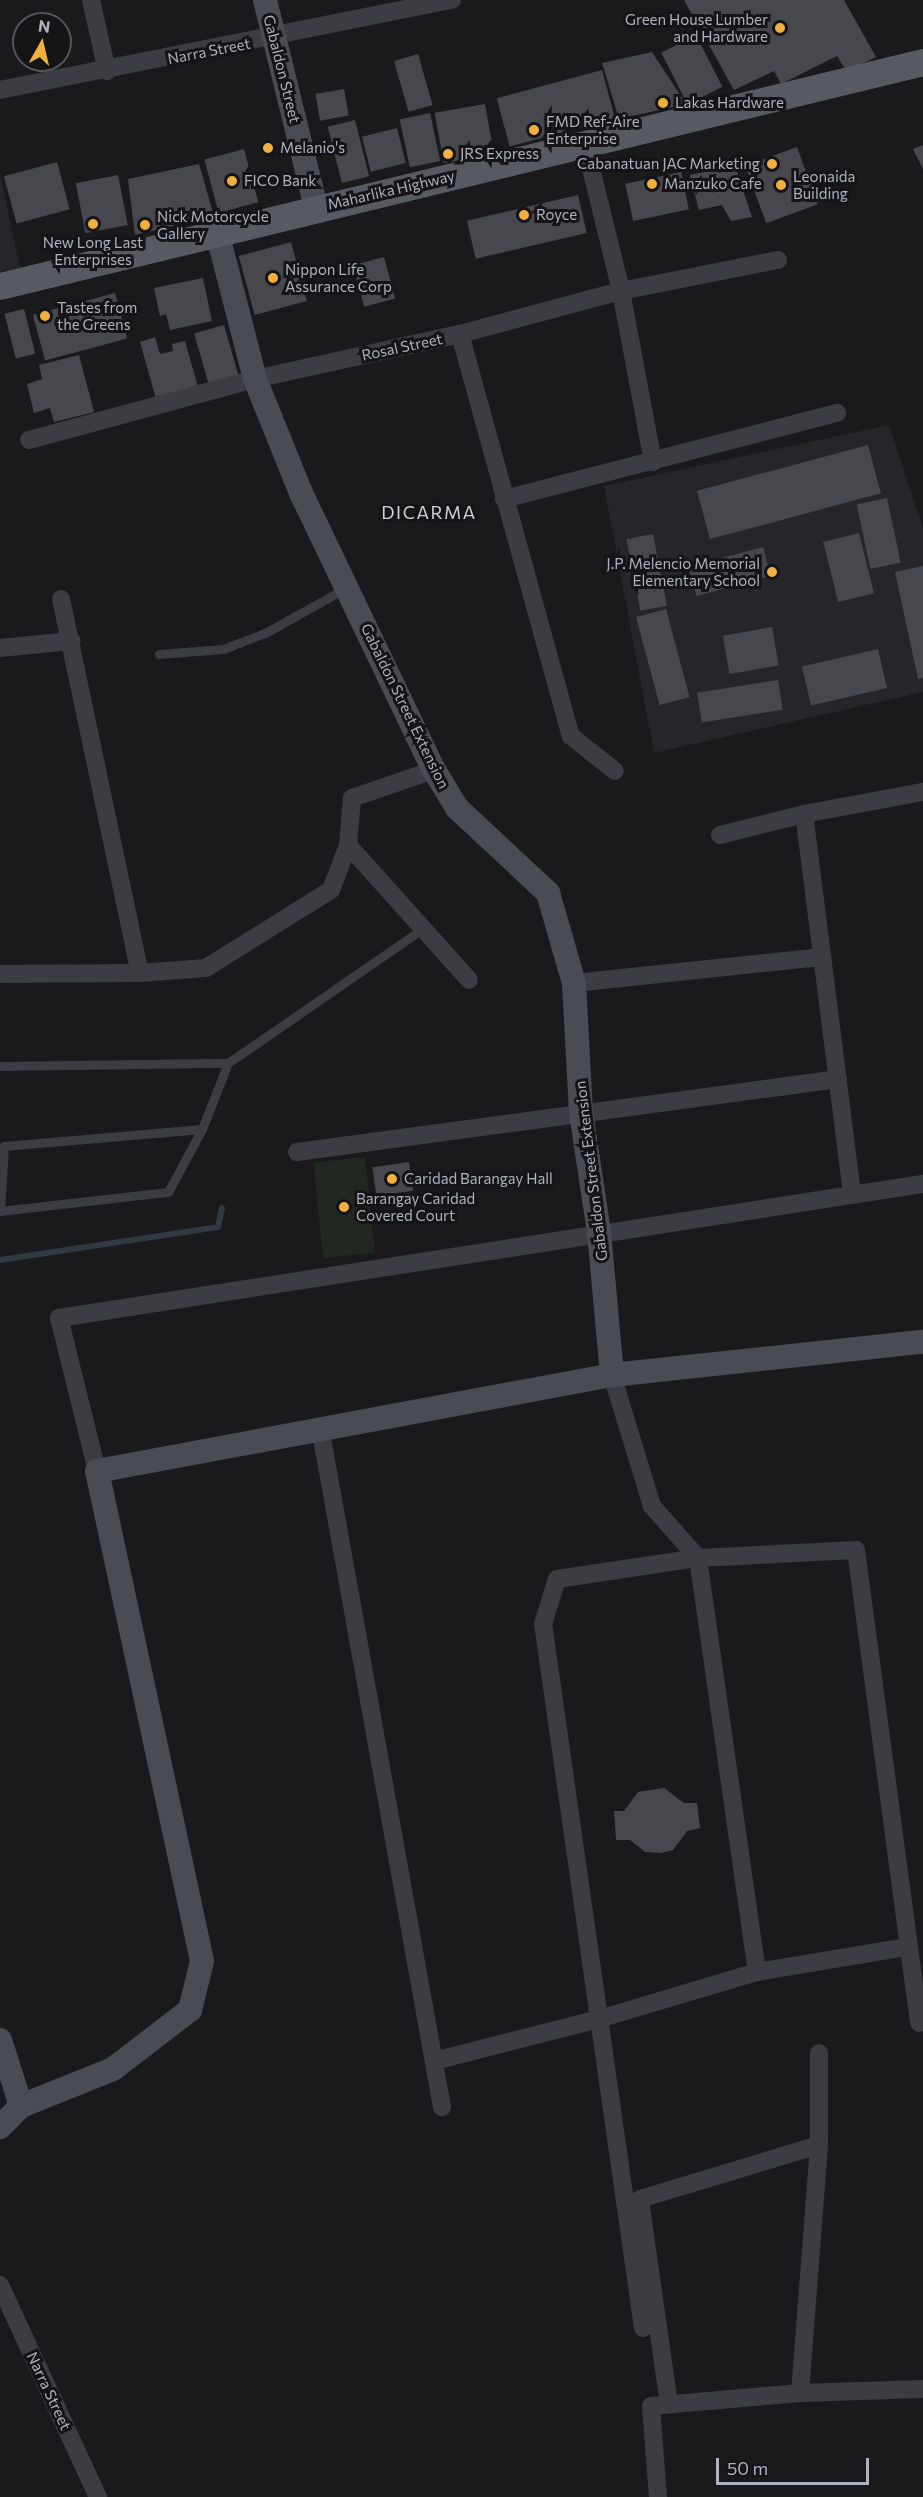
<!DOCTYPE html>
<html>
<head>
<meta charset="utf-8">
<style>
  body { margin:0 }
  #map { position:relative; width:923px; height:2497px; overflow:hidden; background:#1a1a1d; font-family:Commissioner,sans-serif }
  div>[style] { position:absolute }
  .built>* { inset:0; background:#26262a }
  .green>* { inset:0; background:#202821; transform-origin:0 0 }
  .stream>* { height:6px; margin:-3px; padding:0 3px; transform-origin:3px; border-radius:3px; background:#303a41 }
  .building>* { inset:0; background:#47484d; transform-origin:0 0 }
  .lane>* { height:9px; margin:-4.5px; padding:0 4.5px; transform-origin:4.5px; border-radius:4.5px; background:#3b3d42 }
  .street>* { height:18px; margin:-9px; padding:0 9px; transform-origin:9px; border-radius:9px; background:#3b3d42 }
  .secondary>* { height:24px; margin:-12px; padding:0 12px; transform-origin:12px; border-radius:12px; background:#494c52 }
  .primary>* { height:27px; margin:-13.5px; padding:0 13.5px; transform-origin:13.5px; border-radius:13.5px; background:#575a61 }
  .dots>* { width:16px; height:16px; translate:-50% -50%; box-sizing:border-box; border:3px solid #151518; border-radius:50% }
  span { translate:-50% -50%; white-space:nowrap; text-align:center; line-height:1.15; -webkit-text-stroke:6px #151518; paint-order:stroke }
  .poi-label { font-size:15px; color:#adb2bc }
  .right { translate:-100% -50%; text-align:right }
  .left { translate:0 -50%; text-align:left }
  .street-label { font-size:15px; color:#adb2bc }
  .quarter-label { font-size:18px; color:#ced1d8; letter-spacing:1.5px }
  .north { position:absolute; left:12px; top:12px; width:60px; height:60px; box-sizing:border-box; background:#151518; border:2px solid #52545a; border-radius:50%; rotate:8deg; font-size:16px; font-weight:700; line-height:24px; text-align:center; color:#adb2bc }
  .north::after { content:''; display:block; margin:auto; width:21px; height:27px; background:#f0af3f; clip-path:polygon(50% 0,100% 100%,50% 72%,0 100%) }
  .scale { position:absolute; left:716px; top:2458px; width:153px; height:27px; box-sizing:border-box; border:3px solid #adb2bc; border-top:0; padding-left:8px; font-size:18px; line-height:21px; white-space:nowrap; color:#adb2bc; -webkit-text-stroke:4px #151518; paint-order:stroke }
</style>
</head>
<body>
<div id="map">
  <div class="built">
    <i style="clip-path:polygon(0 174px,20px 268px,0 272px)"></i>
    <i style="clip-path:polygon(889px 425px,923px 528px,923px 692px,654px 753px,604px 486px)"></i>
  </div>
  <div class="green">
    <i style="left:365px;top:1157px;width:96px;height:52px;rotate:84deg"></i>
  </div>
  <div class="stream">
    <i style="left:0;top:1260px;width:220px;rotate:-8.6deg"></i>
    <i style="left:218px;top:1227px;width:19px;rotate:-78deg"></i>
  </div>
  <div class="building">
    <i style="clip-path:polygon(684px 0,844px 0,876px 57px,847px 72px,837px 56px,781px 84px,774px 71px,734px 90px)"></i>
    <i style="left:696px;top:35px;width:58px;height:39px;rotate:63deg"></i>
    <i style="clip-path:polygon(652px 52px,686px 104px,619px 119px,602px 63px)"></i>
    <i style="left:418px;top:54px;width:53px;height:25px;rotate:74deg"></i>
    <i style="left:602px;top:70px;width:50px;height:109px;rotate:75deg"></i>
    <i style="left:344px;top:89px;width:27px;height:29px;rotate:80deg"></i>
    <i style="left:485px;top:104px;width:51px;height:51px;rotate:80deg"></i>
    <i style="left:430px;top:113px;width:49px;height:31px;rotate:78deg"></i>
    <i style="left:355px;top:120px;width:58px;height:28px;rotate:76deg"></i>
    <i style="left:397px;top:128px;width:36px;height:36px;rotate:76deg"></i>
    <i style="clip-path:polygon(923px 145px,923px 169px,913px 149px)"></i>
    <i style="left:797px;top:147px;width:61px;height:55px;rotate:70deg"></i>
    <i style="left:244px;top:149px;width:55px;height:41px;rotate:75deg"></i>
    <i style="left:57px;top:162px;width:49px;height:55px;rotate:75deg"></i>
    <i style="clip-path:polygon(199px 164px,214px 216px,135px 235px,128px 179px)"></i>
    <i style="clip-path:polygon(735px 166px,752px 217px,731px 221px,722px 205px,699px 210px,690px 175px)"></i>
    <i style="left:681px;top:172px;width:38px;height:57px;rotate:78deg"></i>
    <i style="left:118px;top:175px;width:51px;height:43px;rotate:79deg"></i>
    <i style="left:578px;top:195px;width:39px;height:114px;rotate:77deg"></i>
    <i style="left:291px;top:242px;width:61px;height:54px;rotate:75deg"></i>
    <i style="left:384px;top:257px;width:43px;height:32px;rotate:75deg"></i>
    <i style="clip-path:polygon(203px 278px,212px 321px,170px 330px,166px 314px,160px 316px,154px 288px)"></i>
    <i style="left:115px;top:293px;width:47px;height:85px;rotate:75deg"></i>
    <i style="left:24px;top:309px;width:46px;height:20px;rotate:76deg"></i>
    <i style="left:224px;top:325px;width:54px;height:31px;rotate:74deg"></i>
    <i style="clip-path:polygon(155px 337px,160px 354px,173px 351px,172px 344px,185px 341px,198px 387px,156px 399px,140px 342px)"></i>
    <i style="clip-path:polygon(79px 355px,94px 412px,54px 422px,50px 408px,34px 413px,27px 384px,42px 379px,39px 365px)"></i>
    <i style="left:868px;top:445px;width:50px;height:177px;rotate:75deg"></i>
    <i style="left:887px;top:498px;width:66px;height:31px;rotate:78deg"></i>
    <i style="left:859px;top:533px;width:62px;height:37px;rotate:76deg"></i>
    <i style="left:653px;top:534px;width:73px;height:27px;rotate:79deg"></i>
    <i style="left:763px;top:547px;width:30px;height:77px;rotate:75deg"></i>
    <i style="clip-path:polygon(923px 566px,923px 678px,918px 679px,895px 572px)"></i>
    <i style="left:666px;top:609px;width:91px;height:31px;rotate:75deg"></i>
    <i style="left:772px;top:627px;width:39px;height:50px;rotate:80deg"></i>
    <i style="left:878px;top:649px;width:40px;height:78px;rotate:77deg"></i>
    <i style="left:778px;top:680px;width:30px;height:82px;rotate:81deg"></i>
    <i style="left:409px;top:1162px;width:29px;height:37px;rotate:82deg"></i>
    <i style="clip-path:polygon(664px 1788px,684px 1803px,697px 1803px,700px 1828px,687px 1831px,673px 1850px,661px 1853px,645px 1852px,630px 1840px,616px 1840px,614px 1811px,624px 1811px,638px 1792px)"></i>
  </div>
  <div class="lane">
    <i style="left:159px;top:654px;width:64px;rotate:-4.5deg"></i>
    <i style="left:223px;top:649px;width:47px;rotate:-21.1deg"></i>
    <i style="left:267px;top:632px;width:88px;rotate:-29.2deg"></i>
    <i style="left:0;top:1066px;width:228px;rotate:-0.8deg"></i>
    <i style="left:228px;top:1063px;width:234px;rotate:-34.6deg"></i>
    <i style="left:202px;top:1129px;width:199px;rotate:175.1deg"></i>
    <i style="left:4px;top:1146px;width:65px;rotate:93.5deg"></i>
    <i style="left:0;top:1211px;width:169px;rotate:-6.5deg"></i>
    <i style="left:168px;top:1192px;width:72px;rotate:-61.6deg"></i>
    <i style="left:202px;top:1129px;width:71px;rotate:-68.5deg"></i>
  </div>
  <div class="street">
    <i style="left:91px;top:0;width:73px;rotate:77.3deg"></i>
    <i style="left:0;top:90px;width:461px;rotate:-11.3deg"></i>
    <i style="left:585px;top:144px;width:151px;rotate:76.2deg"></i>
    <i style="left:621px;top:291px;width:174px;rotate:79.4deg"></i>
    <i style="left:460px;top:334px;width:417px;rotate:74.6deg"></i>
    <i style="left:571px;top:736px;width:56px;rotate:38.5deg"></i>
    <i style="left:29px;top:440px;width:234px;rotate:-15.1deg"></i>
    <i style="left:255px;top:379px;width:210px;rotate:-12.4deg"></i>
    <i style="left:460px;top:334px;width:167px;rotate:-15deg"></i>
    <i style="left:621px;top:291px;width:160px;rotate:-11.2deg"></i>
    <i style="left:504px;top:499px;width:344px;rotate:-14.5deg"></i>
    <i style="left:61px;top:599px;width:382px;rotate:78.1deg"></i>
    <i style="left:0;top:648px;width:72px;rotate:-5.6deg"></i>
    <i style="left:720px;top:835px;width:87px;rotate:-14deg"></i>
    <i style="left:348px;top:845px;width:181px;rotate:48.1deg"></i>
    <i style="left:0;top:974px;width:140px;rotate:-0.4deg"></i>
    <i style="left:140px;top:973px;width:66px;rotate:-4.3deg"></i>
    <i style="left:206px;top:968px;width:147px;rotate:-32deg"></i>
    <i style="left:331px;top:890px;width:48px;rotate:-69.3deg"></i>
    <i style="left:348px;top:845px;width:47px;rotate:-85.1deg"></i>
    <i style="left:352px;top:798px;width:87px;rotate:-18.9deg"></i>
    <i style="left:574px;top:983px;width:250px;rotate:-6deg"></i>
    <i style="left:297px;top:1152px;width:546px;rotate:-7.68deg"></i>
    <i style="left:852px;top:1193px;width:382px;rotate:-97.2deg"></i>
    <i style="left:804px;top:814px;width:121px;rotate:-10.5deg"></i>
    <i style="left:612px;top:1375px;width:137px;rotate:73deg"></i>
    <i style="left:652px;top:1506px;width:69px;rotate:48.5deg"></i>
    <i style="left:698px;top:1558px;width:418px;rotate:81.9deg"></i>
    <i style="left:320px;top:1427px;width:691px;rotate:79.83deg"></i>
    <i style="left:97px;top:1471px;width:158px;rotate:-103.9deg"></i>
    <i style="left:59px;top:1318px;width:874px;rotate:-8.82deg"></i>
    <i style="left:434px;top:2061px;width:170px;rotate:-14.3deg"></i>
    <i style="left:599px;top:2019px;width:165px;rotate:-16.6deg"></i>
    <i style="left:757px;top:1972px;width:151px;rotate:-9.5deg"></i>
    <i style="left:0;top:2285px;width:234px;rotate:65.2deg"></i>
    <i style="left:643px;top:2328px;width:711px;rotate:-98.08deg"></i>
    <i style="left:543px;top:1624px;width:47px;rotate:-72.7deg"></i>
    <i style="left:557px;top:1579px;width:143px;rotate:-8.5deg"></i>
    <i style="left:698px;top:1558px;width:158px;rotate:-2.9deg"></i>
    <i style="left:856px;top:1550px;width:477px;rotate:82.4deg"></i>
    <i style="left:800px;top:2393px;width:249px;rotate:-85.6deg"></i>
    <i style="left:819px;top:2145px;width:92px;rotate:-90deg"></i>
    <i style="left:669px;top:2404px;width:207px;rotate:-98.1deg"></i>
    <i style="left:640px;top:2199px;width:187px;rotate:-16.8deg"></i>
    <i style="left:658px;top:2497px;width:91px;rotate:-94.4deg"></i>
    <i style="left:651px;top:2406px;width:150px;rotate:-5deg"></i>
    <i style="left:800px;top:2393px;width:123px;rotate:-1.9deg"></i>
  </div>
  <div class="secondary">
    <i style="left:265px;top:0;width:214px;rotate:76.2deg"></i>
    <i style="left:217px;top:232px;width:152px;rotate:75.5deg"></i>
    <i style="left:255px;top:379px;width:123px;rotate:68deg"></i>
    <i style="left:301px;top:493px;width:307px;rotate:64.4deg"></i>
    <i style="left:434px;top:770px;width:44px;rotate:58.8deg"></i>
    <i style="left:457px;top:808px;width:125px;rotate:43deg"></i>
    <i style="left:548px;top:893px;width:94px;rotate:73.9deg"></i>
    <i style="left:574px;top:983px;width:130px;rotate:86.9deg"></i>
    <i style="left:581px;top:1113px;width:120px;rotate:81.4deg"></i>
    <i style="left:599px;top:1232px;width:144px;rotate:84.8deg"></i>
    <i style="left:0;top:2040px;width:69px;rotate:72.3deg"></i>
    <i style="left:21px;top:2106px;width:30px;rotate:135deg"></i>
    <i style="left:21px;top:2106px;width:99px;rotate:-21.9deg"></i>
    <i style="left:113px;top:2069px;width:97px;rotate:-37.5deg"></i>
    <i style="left:190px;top:2010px;width:50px;rotate:-76.2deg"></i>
    <i style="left:202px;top:1961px;width:501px;rotate:-102.09deg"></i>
    <i style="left:97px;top:1471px;width:524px;rotate:-10.56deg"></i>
    <i style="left:612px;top:1375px;width:313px;rotate:-6.1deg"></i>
  </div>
  <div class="primary">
    <i style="left:0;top:286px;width:950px;rotate:-13.64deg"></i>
  </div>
  <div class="dots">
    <i style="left:780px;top:28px;background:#f0af3f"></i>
    <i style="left:663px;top:103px;background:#f0af3f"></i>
    <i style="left:534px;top:130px;background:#f0af3f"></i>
    <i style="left:268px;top:148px;background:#f0af3f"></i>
    <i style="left:448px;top:154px;background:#f0af3f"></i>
    <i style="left:772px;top:164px;background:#f0af3f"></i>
    <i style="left:232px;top:181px;background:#f0af3f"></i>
    <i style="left:652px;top:184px;background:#f0af3f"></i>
    <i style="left:781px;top:185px;background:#f0af3f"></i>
    <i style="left:524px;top:215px;background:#f0af3f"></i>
    <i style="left:93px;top:224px;background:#f0af3f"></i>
    <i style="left:145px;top:225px;background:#f0af3f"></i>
    <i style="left:273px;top:278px;background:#f0af3f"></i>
    <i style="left:45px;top:316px;background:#f0af3f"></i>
    <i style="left:772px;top:572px;background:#f0af3f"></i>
    <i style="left:392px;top:1179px;background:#f0af3f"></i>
    <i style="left:344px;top:1207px;background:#f0af3f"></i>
  </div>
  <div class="poi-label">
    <span class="right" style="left:768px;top:28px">Green House Lumber<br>and Hardware</span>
    <span class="left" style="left:675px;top:103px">Lakas Hardware</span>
    <span class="left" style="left:546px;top:130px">FMD Ref-Aire<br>Enterprise</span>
    <span class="left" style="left:280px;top:148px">Melanio's</span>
    <span class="left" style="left:460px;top:154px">JRS Express</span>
    <span class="right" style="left:760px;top:164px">Cabanatuan JAC Marketing</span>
    <span class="left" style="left:793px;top:185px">Leonaida<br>Building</span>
    <span class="left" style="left:244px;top:181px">FICO Bank</span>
    <span class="left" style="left:664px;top:184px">Manzuko Cafe</span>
    <span class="left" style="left:536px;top:215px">Royce</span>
    <span class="left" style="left:157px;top:225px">Nick Motorcycle<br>Gallery</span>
    <span style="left:93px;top:251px">New Long Last<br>Enterprises</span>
    <span class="left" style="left:285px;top:278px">Nippon Life<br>Assurance Corp</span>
    <span class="left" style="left:57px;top:316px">Tastes from<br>the Greens</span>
    <span class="right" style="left:760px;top:572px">J.P. Melencio Memorial<br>Elementary School</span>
    <span class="left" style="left:404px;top:1179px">Caridad Barangay Hall</span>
    <span class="left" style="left:356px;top:1207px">Barangay Caridad<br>Covered Court</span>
  </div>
  <div class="street-label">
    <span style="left:209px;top:51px;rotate:-11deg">Narra Street</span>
    <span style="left:282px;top:69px;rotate:76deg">Gabaldon Street</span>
    <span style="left:391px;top:190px;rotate:-13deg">Maharlika Highway</span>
    <span style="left:402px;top:347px;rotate:-12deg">Rosal Street</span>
    <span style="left:405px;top:706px;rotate:64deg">Gabaldon Street Extension</span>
    <span style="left:591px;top:1171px;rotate:-97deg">Gabaldon Street Extension</span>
    <span style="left:49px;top:2391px;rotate:65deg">Narra Street</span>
  </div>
  <div class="quarter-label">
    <span style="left:429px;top:512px">DICARMA</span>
  </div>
  <div class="north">N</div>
  <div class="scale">50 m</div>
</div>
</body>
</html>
